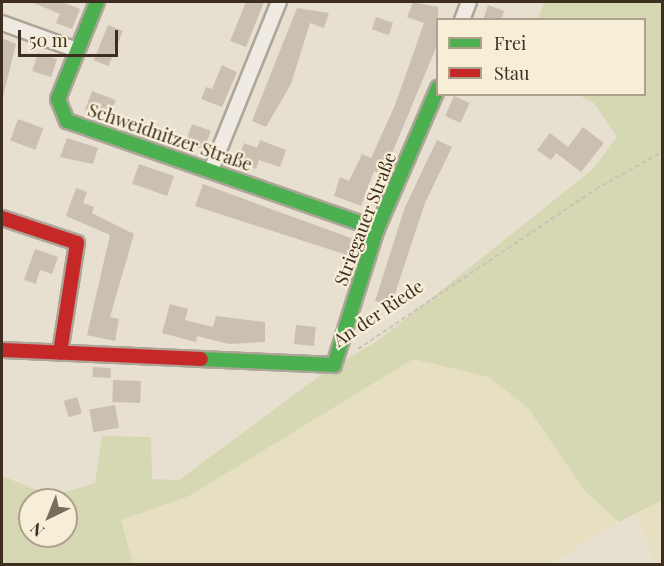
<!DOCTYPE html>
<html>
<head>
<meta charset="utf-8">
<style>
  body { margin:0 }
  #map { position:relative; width:664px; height:566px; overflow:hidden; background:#e7e0d1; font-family:"Playfair Display",serif }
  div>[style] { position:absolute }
  .farmland>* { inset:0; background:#e6dfc2 }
  .green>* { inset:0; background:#d6d7b3 }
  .building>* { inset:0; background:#cbbfb2; transform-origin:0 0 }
  .path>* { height:2px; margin-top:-1px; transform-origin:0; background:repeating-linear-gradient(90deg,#c8c2b9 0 4.5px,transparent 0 7.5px) }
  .roads { filter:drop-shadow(2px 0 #ada599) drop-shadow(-2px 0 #ada599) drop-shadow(0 2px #ada599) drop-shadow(0 -2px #ada599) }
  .street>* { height:14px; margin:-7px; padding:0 7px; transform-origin:7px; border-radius:7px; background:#efebe3 }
  .fast>* { height:14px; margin:-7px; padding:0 7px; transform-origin:7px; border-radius:7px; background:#4caf50 }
  .jam>* { height:14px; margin:-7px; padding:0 7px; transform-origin:7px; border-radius:7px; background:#c62828 }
  span { translate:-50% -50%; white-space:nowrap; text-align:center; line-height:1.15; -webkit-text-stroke:4.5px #f7eed8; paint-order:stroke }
  .street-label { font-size:18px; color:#3d2e20 }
  .frame { position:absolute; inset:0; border:3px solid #3d2e20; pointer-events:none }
  .legend { position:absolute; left:436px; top:18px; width:210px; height:78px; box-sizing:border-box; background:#f7eed8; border:2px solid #ada18e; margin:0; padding:8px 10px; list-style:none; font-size:18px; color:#3d2e20 }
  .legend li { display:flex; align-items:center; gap:12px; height:30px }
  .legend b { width:30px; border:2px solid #ada18e }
  .north { position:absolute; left:18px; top:488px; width:60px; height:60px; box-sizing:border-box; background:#f7eed8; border:2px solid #ada18e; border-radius:50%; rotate:223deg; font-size:16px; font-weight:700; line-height:24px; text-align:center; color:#3d2e20 }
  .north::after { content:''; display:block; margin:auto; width:21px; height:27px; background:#786c5e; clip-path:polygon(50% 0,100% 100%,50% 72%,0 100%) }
  .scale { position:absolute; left:18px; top:30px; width:100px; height:27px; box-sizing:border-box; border:3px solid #3d2e20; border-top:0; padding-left:8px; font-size:18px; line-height:21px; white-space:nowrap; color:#3d2e20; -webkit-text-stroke:4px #f7eed8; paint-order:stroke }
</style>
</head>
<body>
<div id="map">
  <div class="farmland">
    <i style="clip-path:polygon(413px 359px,489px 377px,529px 409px,584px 490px,619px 522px,550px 564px,133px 564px,121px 520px,189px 496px)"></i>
    <i style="clip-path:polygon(662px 500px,662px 564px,655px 564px,635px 512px)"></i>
  </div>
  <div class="green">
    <i style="clip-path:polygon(evenodd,544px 2px,662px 2px,662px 500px,619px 522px,584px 490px,529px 409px,489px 377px,413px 359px,189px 496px,121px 520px,133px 564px,2px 564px,2px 476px,52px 496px,95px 483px,102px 436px,151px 437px,152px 479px,179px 480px,325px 372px,379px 340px,593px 169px,617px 137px,594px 103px,579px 95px,644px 94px,644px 20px,538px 19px,544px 2px,30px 500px,66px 500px,66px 536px,30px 536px,30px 500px)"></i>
  </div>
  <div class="building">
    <i style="clip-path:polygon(31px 2px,62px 2px,80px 9px,72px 29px,56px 23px,60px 14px)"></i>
    <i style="clip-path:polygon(246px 2px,264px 2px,246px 47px,230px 41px)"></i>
    <i style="clip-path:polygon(413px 2px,438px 7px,438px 43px,383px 175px,374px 171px,361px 206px,334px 196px,340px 177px,349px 181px,362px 154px,371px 158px,395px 105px,424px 23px,407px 17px)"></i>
    <i style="clip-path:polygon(488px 5px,504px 11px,501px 20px,483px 20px)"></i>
    <i style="clip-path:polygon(297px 8px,329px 13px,324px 28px,310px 23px,291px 84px,266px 127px,252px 121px)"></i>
    <i style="left:376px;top:17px;width:18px;height:13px;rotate:19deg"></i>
    <i style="left:108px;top:25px;width:16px;height:38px;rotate:22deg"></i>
    <i style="clip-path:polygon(2px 38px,16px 44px,3px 97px,2px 97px)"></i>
    <i style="left:38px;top:53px;width:20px;height:19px;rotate:18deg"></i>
    <i style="clip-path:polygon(222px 65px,237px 72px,222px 107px,201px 99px,206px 87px,212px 89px)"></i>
    <i style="clip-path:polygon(92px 91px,116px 100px,112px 111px,103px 108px,101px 115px,85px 110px)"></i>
    <i style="left:454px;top:96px;width:17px;height:22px;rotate:24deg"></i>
    <i style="left:18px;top:119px;width:27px;height:23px;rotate:20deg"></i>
    <i style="left:192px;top:124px;width:20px;height:20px;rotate:20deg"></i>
    <i style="clip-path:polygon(583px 127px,604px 143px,581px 172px,556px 153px,551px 160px,537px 150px,550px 133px,568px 147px)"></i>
    <i style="clip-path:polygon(67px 138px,98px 148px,93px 164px,60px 157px)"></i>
    <i style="clip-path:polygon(260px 140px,286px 150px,280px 167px,259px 160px,256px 169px,237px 162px,244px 143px,257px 148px)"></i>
    <i style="clip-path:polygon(437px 140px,452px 147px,425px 203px,391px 306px,375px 301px,405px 207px)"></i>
    <i style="left:139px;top:164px;width:37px;height:21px;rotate:19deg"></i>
    <i style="clip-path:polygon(203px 184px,359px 241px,353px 257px,195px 206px)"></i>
    <i style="clip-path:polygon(76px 188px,87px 192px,83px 203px,94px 207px,92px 213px,134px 234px,110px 317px,119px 319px,115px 341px,87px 335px,110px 235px,66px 216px)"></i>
    <i style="clip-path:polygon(35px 249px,58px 257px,52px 274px,40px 270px,36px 284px,24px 280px)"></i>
    <i style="clip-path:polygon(170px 304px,188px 309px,185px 320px,213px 327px,216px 316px,265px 322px,265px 342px,229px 344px,197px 336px,196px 342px,162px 333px)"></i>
    <i style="left:296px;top:325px;width:20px;height:19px;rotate:6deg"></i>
    <i style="left:93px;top:367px;width:18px;height:10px;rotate:3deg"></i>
    <i style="left:113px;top:380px;width:28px;height:22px;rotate:2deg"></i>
    <i style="left:77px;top:397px;width:17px;height:14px;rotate:73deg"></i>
    <i style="left:115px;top:405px;width:23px;height:26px;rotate:80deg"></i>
  </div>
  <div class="path">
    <i style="left:358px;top:349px;width:287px;rotate:-33.9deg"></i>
    <i style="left:596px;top:189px;width:76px;rotate:-29.3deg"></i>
  </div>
  <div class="roads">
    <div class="street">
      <i style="left:462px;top:20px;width:19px;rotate:-69deg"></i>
      <i style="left:2px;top:23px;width:80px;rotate:19.8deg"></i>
      <i style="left:211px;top:170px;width:181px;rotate:-68deg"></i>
    </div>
    <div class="fast">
      <i style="left:97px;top:2px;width:105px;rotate:111.9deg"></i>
      <i style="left:58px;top:99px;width:24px;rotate:68deg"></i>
      <i style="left:67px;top:121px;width:328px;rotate:19.2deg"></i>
      <i style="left:201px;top:359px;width:133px;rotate:2.6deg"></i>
      <i style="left:334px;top:365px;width:143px;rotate:-72.5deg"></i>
      <i style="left:377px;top:229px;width:154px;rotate:-66.6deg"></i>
    </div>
    <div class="jam">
      <i style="left:2px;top:218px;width:79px;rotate:18.4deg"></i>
      <i style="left:77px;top:243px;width:111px;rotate:98.8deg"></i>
      <i style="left:2px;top:350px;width:199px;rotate:2.6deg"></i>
    </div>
  </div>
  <div class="street-label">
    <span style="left:170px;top:137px;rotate:19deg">Schweidnitzer Straße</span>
    <span style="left:365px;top:219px;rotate:-69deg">Striegauer Straße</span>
    <span style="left:378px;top:313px;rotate:-34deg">An der Riede</span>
  </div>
  <div class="frame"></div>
  <ul class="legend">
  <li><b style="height:8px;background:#4caf50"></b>Frei</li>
  <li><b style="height:8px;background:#c62828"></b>Stau</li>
  </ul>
  <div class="north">N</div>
  <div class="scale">50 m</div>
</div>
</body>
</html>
